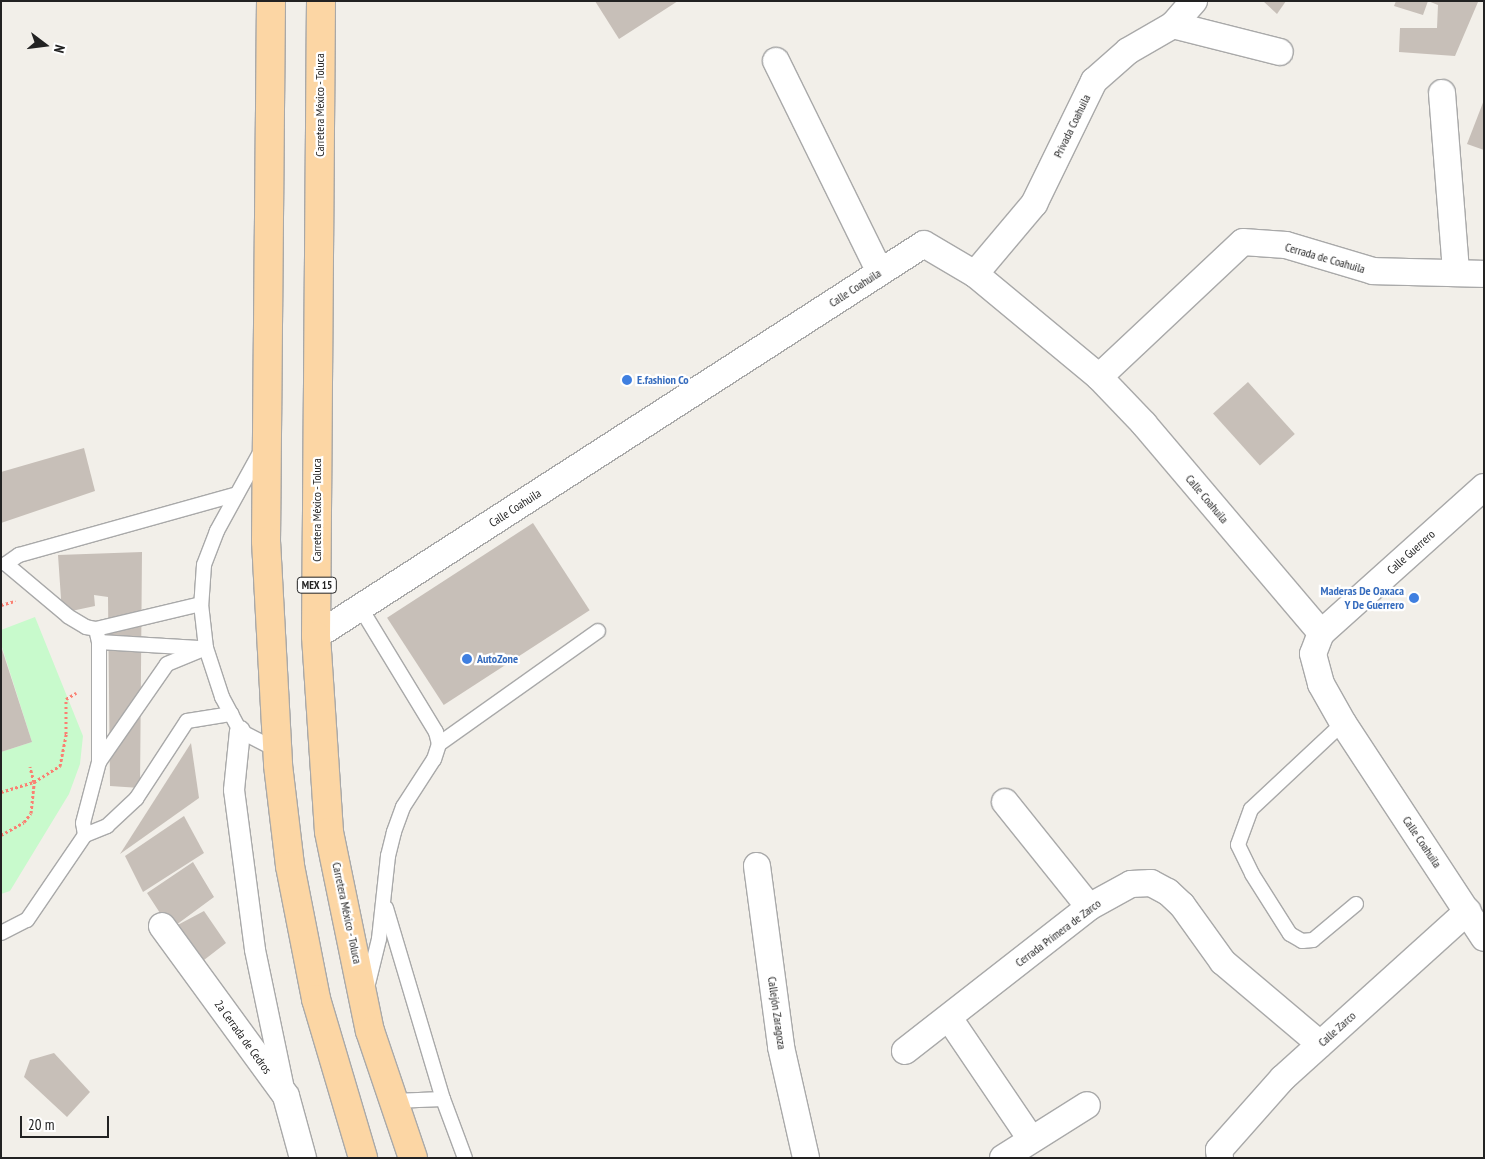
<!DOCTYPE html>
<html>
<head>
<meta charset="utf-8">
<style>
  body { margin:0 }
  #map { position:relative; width:1485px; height:1159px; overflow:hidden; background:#f2efe9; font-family:"PT Sans Narrow",sans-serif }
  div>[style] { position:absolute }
  .park>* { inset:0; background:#c8facc }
  .building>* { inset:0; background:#c7bfb8; transform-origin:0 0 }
  .path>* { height:3px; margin-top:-1.5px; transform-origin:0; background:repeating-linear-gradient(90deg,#fa8072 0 2.5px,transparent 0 5px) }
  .roads { filter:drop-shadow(1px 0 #a9a9a9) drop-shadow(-1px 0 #a9a9a9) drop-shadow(0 1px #a9a9a9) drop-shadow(0 -1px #a9a9a9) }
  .service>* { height:14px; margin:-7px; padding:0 7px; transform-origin:7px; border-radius:7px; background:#fff }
  .pedestrian>* { height:20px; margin:-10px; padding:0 10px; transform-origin:10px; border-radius:10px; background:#fff }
  .minor>* { height:26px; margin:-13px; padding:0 13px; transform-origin:13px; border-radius:13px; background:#fff }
  .primary>* { height:28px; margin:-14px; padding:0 14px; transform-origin:14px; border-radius:14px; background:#fcd6a4 }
  .dots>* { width:14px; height:14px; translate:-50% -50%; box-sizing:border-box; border:2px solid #fff; border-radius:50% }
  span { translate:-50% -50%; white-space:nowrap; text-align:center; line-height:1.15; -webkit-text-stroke:4.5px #fff; paint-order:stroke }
  .shield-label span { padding:1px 4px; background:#fff; border:1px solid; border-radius:4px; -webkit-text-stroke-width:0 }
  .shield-label { font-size:11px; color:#222; font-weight:700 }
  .street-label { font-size:12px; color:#222 }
  .shop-label { font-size:12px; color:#366cbe; font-weight:700 }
  .left { translate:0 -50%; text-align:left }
  .right { translate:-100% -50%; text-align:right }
  .frame { position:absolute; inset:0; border:2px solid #222; pointer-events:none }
  .north { position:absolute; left:20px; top:20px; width:50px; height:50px; -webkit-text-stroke:4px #fff; paint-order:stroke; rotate:105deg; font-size:14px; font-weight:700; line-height:20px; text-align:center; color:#222 }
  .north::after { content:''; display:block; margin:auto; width:18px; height:22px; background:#222; clip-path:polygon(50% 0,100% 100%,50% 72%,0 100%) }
  .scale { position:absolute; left:20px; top:1116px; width:89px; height:22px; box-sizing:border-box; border:2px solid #222; border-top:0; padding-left:6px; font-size:15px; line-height:18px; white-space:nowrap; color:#222; -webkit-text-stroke:4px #fff; paint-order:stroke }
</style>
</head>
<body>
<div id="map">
  <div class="park">
    <i style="clip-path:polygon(35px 617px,83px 736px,80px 764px,69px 794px,10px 891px,1px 894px,1px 752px,32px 742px,1px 644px,1px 630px)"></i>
  </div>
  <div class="building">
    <i style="clip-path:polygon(595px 1px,678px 1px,619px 39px)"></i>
    <i style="clip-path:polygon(1263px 1px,1286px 1px,1277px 14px)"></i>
    <i style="clip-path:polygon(1396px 1px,1475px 1px,1478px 2px,1455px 56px,1399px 52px,1400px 28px,1437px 28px,1438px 5px,1428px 1px,1423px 15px,1394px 6px)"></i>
    <i style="clip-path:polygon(1484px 100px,1484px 150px,1467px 144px)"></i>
    <i style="left:1248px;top:382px;width:70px;height:47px;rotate:48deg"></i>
    <i style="clip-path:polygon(84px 448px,95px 491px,1px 523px,1px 472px)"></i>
    <i style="left:533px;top:523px;width:104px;height:174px;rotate:57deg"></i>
    <i style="clip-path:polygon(142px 552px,140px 788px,110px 786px,108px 597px,94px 595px,95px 606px,62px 613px,58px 555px)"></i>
    <i style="clip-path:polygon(1px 646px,32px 742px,1px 752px)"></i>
    <i style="clip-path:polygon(191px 743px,199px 798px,120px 854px)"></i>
    <i style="clip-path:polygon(184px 816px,204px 853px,143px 892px,125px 856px)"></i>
    <i style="clip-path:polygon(193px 862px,214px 897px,172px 928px,204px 911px,226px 943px,195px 967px,147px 893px)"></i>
    <i style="clip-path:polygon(54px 1053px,90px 1092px,67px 1117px,24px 1077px,30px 1060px)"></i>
  </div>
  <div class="path">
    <i style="left:1px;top:605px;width:15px;rotate:-16deg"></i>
    <i style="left:1px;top:792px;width:34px;rotate:-17deg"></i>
    <i style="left:34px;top:782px;width:31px;rotate:-32deg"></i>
    <i style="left:60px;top:766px;width:33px;rotate:-79deg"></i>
    <i style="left:66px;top:734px;width:35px;rotate:-90deg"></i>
    <i style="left:66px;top:699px;width:12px;rotate:-31deg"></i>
    <i style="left:1px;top:835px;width:26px;rotate:-29deg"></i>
    <i style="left:24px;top:822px;width:11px;rotate:-52deg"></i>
    <i style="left:31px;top:813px;width:31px;rotate:-84deg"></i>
    <i style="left:34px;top:782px;width:16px;rotate:-105deg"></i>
  </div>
  <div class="roads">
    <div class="service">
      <i style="left:262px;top:449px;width:94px;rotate:118.8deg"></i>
      <i style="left:217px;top:531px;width:36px;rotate:111deg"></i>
      <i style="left:204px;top:565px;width:39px;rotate:94deg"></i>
      <i style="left:201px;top:604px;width:44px;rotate:83.5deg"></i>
      <i style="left:206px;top:648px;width:52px;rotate:71.9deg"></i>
      <i style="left:222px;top:697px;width:38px;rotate:62deg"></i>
      <i style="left:240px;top:731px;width:42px;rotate:27.2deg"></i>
      <i style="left:201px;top:604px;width:108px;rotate:166.6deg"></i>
      <i style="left:96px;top:629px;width:10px;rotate:-169deg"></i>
      <i style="left:86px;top:627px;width:21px;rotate:-149deg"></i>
      <i style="left:68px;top:616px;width:81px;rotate:-140deg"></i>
      <i style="left:6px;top:564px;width:16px;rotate:-35deg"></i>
      <i style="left:19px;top:555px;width:226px;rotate:-15.6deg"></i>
      <i style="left:360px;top:607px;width:146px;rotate:58.7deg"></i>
      <i style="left:436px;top:732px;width:12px;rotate:76deg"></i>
      <i style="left:439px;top:744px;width:16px;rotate:108deg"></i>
      <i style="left:434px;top:759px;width:57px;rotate:122.9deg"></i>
      <i style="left:403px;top:807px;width:27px;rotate:110deg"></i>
      <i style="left:394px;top:832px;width:25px;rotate:104deg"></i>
      <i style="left:388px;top:856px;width:83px;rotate:96.2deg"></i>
      <i style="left:379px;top:939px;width:50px;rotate:103.8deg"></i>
      <i style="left:96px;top:629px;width:13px;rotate:77deg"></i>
      <i style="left:99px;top:642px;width:100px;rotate:3.4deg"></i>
      <i style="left:99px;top:642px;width:120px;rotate:90deg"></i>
      <i style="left:1343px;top:723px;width:126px;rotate:136.9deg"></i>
      <i style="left:1251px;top:809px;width:38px;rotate:110deg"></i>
      <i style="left:1238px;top:845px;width:32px;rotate:64deg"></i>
      <i style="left:1252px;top:874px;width:71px;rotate:57.7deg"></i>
      <i style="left:1290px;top:934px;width:14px;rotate:30deg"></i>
      <i style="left:1302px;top:941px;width:11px;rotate:-5deg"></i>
      <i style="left:1313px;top:940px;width:56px;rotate:-39.9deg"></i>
      <i style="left:439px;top:744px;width:195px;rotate:-35.4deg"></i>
      <i style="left:85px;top:835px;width:12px;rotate:-99deg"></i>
      <i style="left:83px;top:823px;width:63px;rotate:-75.3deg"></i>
      <i style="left:99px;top:762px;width:119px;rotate:-55.2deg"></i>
      <i style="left:167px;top:664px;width:42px;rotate:-22.3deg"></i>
      <i style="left:386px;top:908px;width:199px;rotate:73.4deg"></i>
      <i style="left:443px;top:1099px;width:63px;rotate:69.6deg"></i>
      <i style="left:1px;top:933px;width:29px;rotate:-27deg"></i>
      <i style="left:27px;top:920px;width:103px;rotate:-55.7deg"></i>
      <i style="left:85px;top:835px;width:24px;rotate:-22deg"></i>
      <i style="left:107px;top:826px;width:40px;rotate:-43deg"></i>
      <i style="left:136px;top:799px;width:93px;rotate:-56.8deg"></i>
      <i style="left:187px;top:721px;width:45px;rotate:-9deg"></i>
      <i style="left:394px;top:1101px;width:49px;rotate:-2.3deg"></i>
    </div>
    <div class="pedestrian">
      <i style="left:240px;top:731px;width:59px;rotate:95.8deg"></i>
      <i style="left:234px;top:790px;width:161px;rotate:82.5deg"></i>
      <i style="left:255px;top:950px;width:142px;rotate:78.2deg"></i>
    </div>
    <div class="minor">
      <i style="left:1173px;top:25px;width:110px;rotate:14.2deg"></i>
      <i style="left:776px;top:61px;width:235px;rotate:63.8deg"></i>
      <i style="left:1442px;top:93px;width:179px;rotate:85.5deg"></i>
      <i style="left:975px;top:274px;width:92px;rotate:-49.9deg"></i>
      <i style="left:1034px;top:204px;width:137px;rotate:-64deg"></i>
      <i style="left:1094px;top:81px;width:45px;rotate:-41.4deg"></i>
      <i style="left:1128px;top:51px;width:52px;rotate:-30deg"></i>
      <i style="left:1173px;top:25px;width:32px;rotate:-49deg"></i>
      <i style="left:1099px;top:377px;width:197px;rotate:-43.2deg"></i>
      <i style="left:1243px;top:242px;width:43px;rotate:4deg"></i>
      <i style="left:1286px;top:245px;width:91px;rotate:16.6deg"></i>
      <i style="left:1373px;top:271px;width:111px;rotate:1.5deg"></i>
      <i style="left:1484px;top:487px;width:219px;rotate:138.1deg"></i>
      <i style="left:1321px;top:633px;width:22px;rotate:111deg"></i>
      <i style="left:1313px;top:654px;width:31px;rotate:75deg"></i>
      <i style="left:1321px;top:684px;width:45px;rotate:60.6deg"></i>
      <i style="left:1343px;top:723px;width:257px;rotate:56.7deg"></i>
      <i style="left:316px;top:636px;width:723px;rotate:-32.81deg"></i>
      <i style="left:924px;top:244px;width:59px;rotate:30.5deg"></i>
      <i style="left:975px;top:274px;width:161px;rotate:39.7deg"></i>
      <i style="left:1099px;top:377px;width:65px;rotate:46.2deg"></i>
      <i style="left:1144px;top:424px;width:274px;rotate:49.7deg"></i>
      <i style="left:1005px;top:802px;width:134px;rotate:51.3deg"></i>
      <i style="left:757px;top:866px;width:183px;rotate:82.4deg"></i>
      <i style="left:781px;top:1047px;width:114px;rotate:77.3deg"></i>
      <i style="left:162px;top:926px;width:210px;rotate:53.9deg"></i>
      <i style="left:286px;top:1096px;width:64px;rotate:74.7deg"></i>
      <i style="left:949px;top:1018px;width:146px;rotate:55.9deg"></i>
      <i style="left:905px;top:1051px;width:234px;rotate:-38deg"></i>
      <i style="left:1089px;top:907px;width:48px;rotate:-28.7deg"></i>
      <i style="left:1131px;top:884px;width:20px;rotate:-3deg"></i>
      <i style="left:1151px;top:883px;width:19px;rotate:28deg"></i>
      <i style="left:1168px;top:892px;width:19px;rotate:43deg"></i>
      <i style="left:1182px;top:905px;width:70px;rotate:54.3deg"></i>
      <i style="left:1223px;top:962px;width:127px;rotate:40.2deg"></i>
      <i style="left:1003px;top:1158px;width:99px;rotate:-32.2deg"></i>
      <i style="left:1220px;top:1158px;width:8px;rotate:-97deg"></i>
      <i style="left:1219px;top:1150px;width:96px;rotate:-48.4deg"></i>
      <i style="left:1283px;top:1078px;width:249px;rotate:-42.1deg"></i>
    </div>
    <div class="primary">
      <i style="left:271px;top:1px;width:540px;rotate:90.53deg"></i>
      <i style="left:266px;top:541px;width:224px;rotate:86.9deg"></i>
      <i style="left:278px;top:765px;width:102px;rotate:83.2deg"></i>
      <i style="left:290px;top:866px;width:136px;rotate:78.9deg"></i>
      <i style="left:316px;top:999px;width:166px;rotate:73.5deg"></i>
      <i style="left:321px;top:1px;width:635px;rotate:90.45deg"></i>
      <i style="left:316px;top:636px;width:196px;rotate:86.2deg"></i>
      <i style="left:329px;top:832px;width:203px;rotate:78.4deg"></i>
      <i style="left:370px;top:1031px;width:134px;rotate:71.3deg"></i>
    </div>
  </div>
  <div class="dots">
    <i style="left:627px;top:380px;background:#3f7fe0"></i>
    <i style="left:1414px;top:598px;background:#3f7fe0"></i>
    <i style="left:467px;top:659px;background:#3f7fe0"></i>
  </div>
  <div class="shield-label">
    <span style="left:317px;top:585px">MEX 15</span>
  </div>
  <div class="street-label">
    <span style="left:320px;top:105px;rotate:-90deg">Carretera México - Toluca</span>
    <span style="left:1072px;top:126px;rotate:-64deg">Privada Coahuila</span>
    <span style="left:1325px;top:258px;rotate:16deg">Cerrada de Coahuila</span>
    <span style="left:855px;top:288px;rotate:-33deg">Calle Coahuila</span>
    <span style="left:1207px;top:499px;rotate:50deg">Calle Coahuila</span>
    <span style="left:515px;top:508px;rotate:-33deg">Calle Coahuila</span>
    <span style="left:317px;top:510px;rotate:-90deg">Carretera México - Toluca</span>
    <span style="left:1411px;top:552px;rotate:-42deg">Calle Guerrero</span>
    <span style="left:1422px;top:842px;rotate:56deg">Calle Coahuila</span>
    <span style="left:347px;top:913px;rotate:78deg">Carretera México - Toluca</span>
    <span style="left:1058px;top:933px;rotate:-37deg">Cerrada Primera de Zarco</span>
    <span style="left:777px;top:1013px;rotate:82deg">Callejón Zaragoza</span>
    <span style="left:1337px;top:1029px;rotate:-42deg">Calle Zarco</span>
    <span style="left:243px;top:1037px;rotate:54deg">2a Cerrada de Cedros</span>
  </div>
  <div class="shop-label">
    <span class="left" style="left:637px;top:380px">E.fashion Co</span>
    <span class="right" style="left:1404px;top:598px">Maderas De Oaxaca<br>Y De Guerrero</span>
    <span class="left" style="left:477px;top:659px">AutoZone</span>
  </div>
  <div class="frame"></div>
  <div class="north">N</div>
  <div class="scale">20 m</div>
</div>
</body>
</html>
